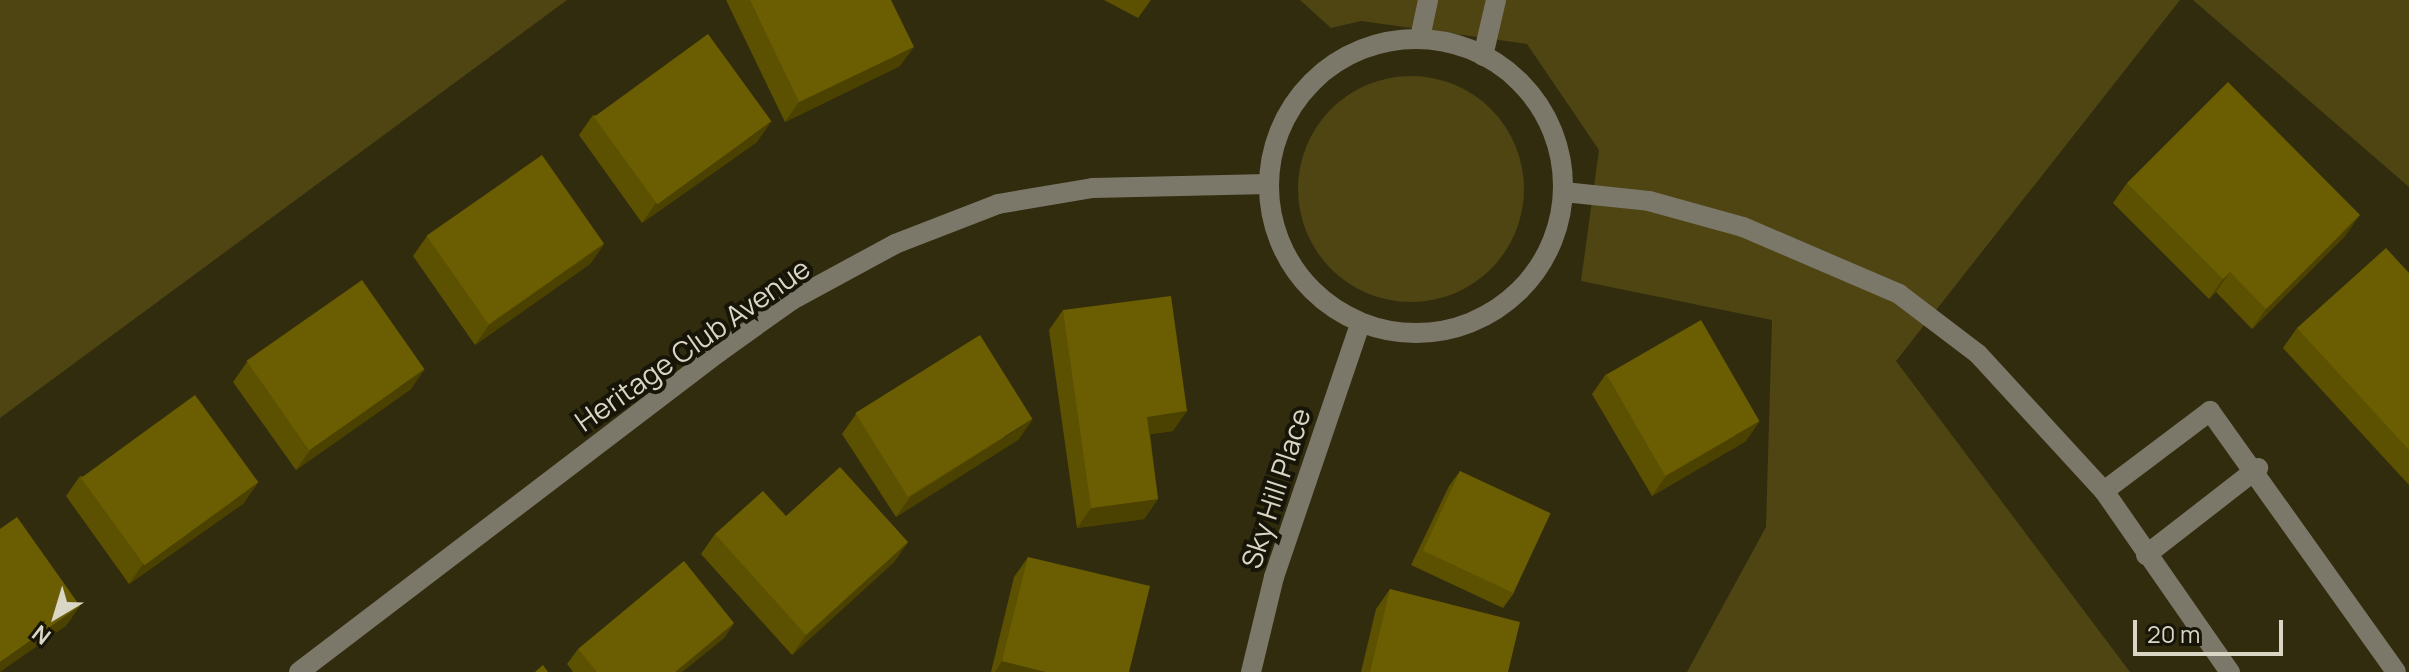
<!DOCTYPE html>
<html>
<head>
<meta charset="utf-8">
<style>
  body { margin:0 }
  #map { position:relative; width:2409px; height:672px; overflow:hidden; background:#322c0e; font-family:Manrope,sans-serif }
  div>[style] { position:absolute }
  .green>* { inset:0; background:#4e4513 }
  .round { border-radius:50% }
  .minor>* { height:20px; margin:-10px; padding:0 10px; transform-origin:10px; border-radius:10px; background:#7b786a }
  .minor>.ring { margin:-10px; padding:0; box-sizing:content-box; background:none; border:20px solid #7b786a; border-radius:50% }
  .wall>* { inset:0; background:#5c5001 }
  .shaded-wall>* { inset:0; background:#4b4101 }
  .building>* { inset:0; background:#6b5d01; transform-origin:0 0 }
  span { translate:-50% -50%; white-space:nowrap; text-align:center; line-height:1.15; -webkit-text-stroke:8px #171408; paint-order:stroke }
  .street-label { font-size:28px; color:#d9d6c5 }
  .north { position:absolute; left:16px; top:576px; width:80px; height:80px; -webkit-text-stroke:6px #171408; paint-order:stroke; rotate:218deg; font-size:22px; font-weight:700; line-height:32px; text-align:center; color:#d9d6c5 }
  .north::after { content:''; display:block; margin:auto; width:28px; height:36px; background:#d9d6c5; clip-path:polygon(50% 0,100% 100%,50% 72%,0 100%) }
  .scale { position:absolute; left:2133px; top:620px; width:150px; height:36px; box-sizing:border-box; border:4px solid #d9d6c5; border-top:0; padding-left:10px; font-size:24px; line-height:28px; white-space:nowrap; color:#d9d6c5; -webkit-text-stroke:6px #171408; paint-order:stroke }
</style>
</head>
<body>
<div id="map">
  <div class="green">
    <i style="clip-path:polygon(0 0,567px 0,0 418px)"></i>
    <i style="clip-path:polygon(1300px 0,2180px 0,1896px 361px,2130px 672px,1687px 672px,1766px 527px,1772px 320px,1581px 281px,1599px 150px,1527px 44px,1361px 21px,1331px 28px)"></i>
    <i style="clip-path:polygon(2193px 0,2409px 0,2409px 187px)"></i>
    <i class="round" style="left:1298px;top:76px;width:226px;height:226px"></i>
  </div>
  <div class="minor">
    <i style="left:1420px;top:38px;width:39px;rotate:-78deg"></i>
    <i class="ring" style="left:1269px;top:39px;width:274px;height:274px"></i>
    <i style="left:1483px;top:56px;width:57px;rotate:-76.9deg"></i>
    <i style="left:1564px;top:192px;width:85px;rotate:6deg"></i>
    <i style="left:1649px;top:201px;width:98px;rotate:15.5deg"></i>
    <i style="left:1743px;top:227px;width:170px;rotate:23.2deg"></i>
    <i style="left:1899px;top:294px;width:99px;rotate:37.2deg"></i>
    <i style="left:1978px;top:354px;width:186px;rotate:47.4deg"></i>
    <i style="left:2104px;top:491px;width:221px;rotate:55.2deg"></i>
    <i style="left:2104px;top:491px;width:133px;rotate:-37deg"></i>
    <i style="left:2210px;top:411px;width:320px;rotate:54.5deg"></i>
    <i style="left:2146px;top:555px;width:142px;rotate:-37.8deg"></i>
    <i style="left:299px;top:672px;width:528px;rotate:-37.3deg"></i>
    <i style="left:719px;top:352px;width:90px;rotate:-35.5deg"></i>
    <i style="left:792px;top:300px;width:117px;rotate:-28.5deg"></i>
    <i style="left:895px;top:244px;width:110px;rotate:-21.2deg"></i>
    <i style="left:998px;top:204px;width:96px;rotate:-9.6deg"></i>
    <i style="left:1093px;top:188px;width:175px;rotate:-1.3deg"></i>
    <i style="left:1251px;top:672px;width:98px;rotate:-76.4deg"></i>
    <i style="left:1274px;top:577px;width:267px;rotate:-71.2deg"></i>
  </div>
  <div class="wall">
    <i style="clip-path:polygon(726px 0,891px 0,900px 66px,785px 122px)"></i>
    <i style="clip-path:polygon(1104px 0,1151px 0,1138px 18px)"></i>
    <i style="clip-path:polygon(593px 115px,757px 142px,642px 223px,579px 135px)"></i>
    <i style="clip-path:polygon(2127px 183px,2346px 235px,2252px 329px,2216px 292px,2209px 299px,2113px 203px)"></i>
    <i style="clip-path:polygon(427px 236px,604px 244px,590px 264px,475px 345px,413px 256px)"></i>
    <i style="clip-path:polygon(2409px 273px,2409px 485px,2283px 348px,2297px 328px)"></i>
    <i style="clip-path:polygon(1063px 310px,1173px 431px,1150px 434px,1158px 499px,1144px 519px,1077px 528px,1049px 330px)"></i>
    <i style="clip-path:polygon(247px 362px,411px 389px,296px 470px,233px 382px)"></i>
    <i style="clip-path:polygon(1606px 374px,1746px 441px,1652px 496px,1592px 394px)"></i>
    <i style="clip-path:polygon(856px 414px,1019px 439px,896px 517px,842px 434px)"></i>
    <i style="clip-path:polygon(1460px 471px,1514px 593px,1503px 608px,1411px 565px,1449px 486px)"></i>
    <i style="clip-path:polygon(80px 476px,244px 503px,129px 584px,66px 496px)"></i>
    <i style="clip-path:polygon(786px 516px,908px 542px,894px 562px,792px 655px,701px 554px,715px 534px)"></i>
    <i style="clip-path:polygon(1028px 557px,1129px 672px,991px 672px,1014px 577px)"></i>
    <i style="clip-path:polygon(1390px 589px,1508px 672px,1361px 672px,1376px 609px)"></i>
    <i style="clip-path:polygon(734px 623px,724px 638px,682px 672px,573px 672px,567px 664px,578px 649px)"></i>
  </div>
  <div class="shaded-wall">
    <i style="clip-path:polygon(914px 47px,900px 66px,785px 122px,799px 102px)"></i>
    <i style="clip-path:polygon(771px 122px,757px 142px,642px 223px,656px 203px)"></i>
    <i style="clip-path:polygon(2360px 215px,2346px 235px,2252px 329px,2266px 309px)"></i>
    <i style="clip-path:polygon(604px 244px,590px 264px,475px 345px,489px 325px)"></i>
    <i style="clip-path:polygon(2230px 272px,2216px 292px,2209px 299px,2223px 279px)"></i>
    <i style="clip-path:polygon(425px 369px,411px 389px,296px 470px,310px 450px)"></i>
    <i style="clip-path:polygon(1187px 411px,1173px 431px,1133px 437px,1147px 417px)"></i>
    <i style="clip-path:polygon(1033px 419px,1019px 439px,896px 517px,910px 497px)"></i>
    <i style="clip-path:polygon(1760px 421px,1746px 441px,1652px 496px,1666px 476px)"></i>
    <i style="clip-path:polygon(258px 483px,244px 503px,129px 584px,143px 564px)"></i>
    <i style="clip-path:polygon(1158px 499px,1144px 519px,1077px 528px,1091px 508px)"></i>
    <i style="clip-path:polygon(908px 542px,894px 562px,792px 655px,806px 635px)"></i>
    <i style="clip-path:polygon(80px 606px,66px 626px,0 672px,0 662px)"></i>
    <i style="clip-path:polygon(734px 623px,724px 638px,682px 672px,675px 672px)"></i>
    <i style="clip-path:polygon(1002px 661px,1046px 672px,995px 672px)"></i>
  </div>
  <div class="building">
    <i style="clip-path:polygon(750px 0,891px 0,914px 47px,799px 102px)"></i>
    <i style="left:708px;top:34px;width:108px;height:141px;rotate:54deg"></i>
    <i style="clip-path:polygon(2228px 82px,2360px 215px,2266px 309px,2230px 272px,2223px 279px,2127px 183px)"></i>
    <i style="left:542px;top:155px;width:108px;height:141px;rotate:55deg"></i>
    <i style="clip-path:polygon(2386px 248px,2409px 273px,2409px 450px,2297px 328px)"></i>
    <i style="left:362px;top:280px;width:109px;height:141px;rotate:55deg"></i>
    <i style="clip-path:polygon(1171px 296px,1187px 411px,1147px 417px,1158px 499px,1091px 508px,1063px 310px)"></i>
    <i style="left:1701px;top:320px;width:117px;height:109px;rotate:60deg"></i>
    <i style="left:980px;top:335px;width:99px;height:147px;rotate:58deg"></i>
    <i style="left:195px;top:395px;width:108px;height:141px;rotate:54deg"></i>
    <i style="clip-path:polygon(840px 467px,908px 542px,806px 635px,715px 534px,763px 491px,786px 516px)"></i>
    <i style="left:1460px;top:471px;width:100px;height:88px;rotate:25deg"></i>
    <i style="clip-path:polygon(17px 517px,80px 606px,0 662px,0 529px)"></i>
    <i style="clip-path:polygon(1028px 557px,1150px 586px,1129px 672px,1046px 672px,1002px 661px)"></i>
    <i style="clip-path:polygon(684px 561px,734px 623px,675px 672px,597px 672px,578px 649px)"></i>
    <i style="clip-path:polygon(1390px 589px,1520px 622px,1508px 672px,1370px 672px)"></i>
    <i style="clip-path:polygon(543px 665px,548px 672px,535px 672px)"></i>
  </div>
  <div class="street-label">
    <span style="left:692px;top:344px;rotate:-35deg">Heritage Club Avenue</span>
    <span style="left:1275px;top:488px;rotate:-72deg">Sky Hill Place</span>
  </div>
  <div class="north">N</div>
  <div class="scale">20 m</div>
</div>
</body>
</html>
